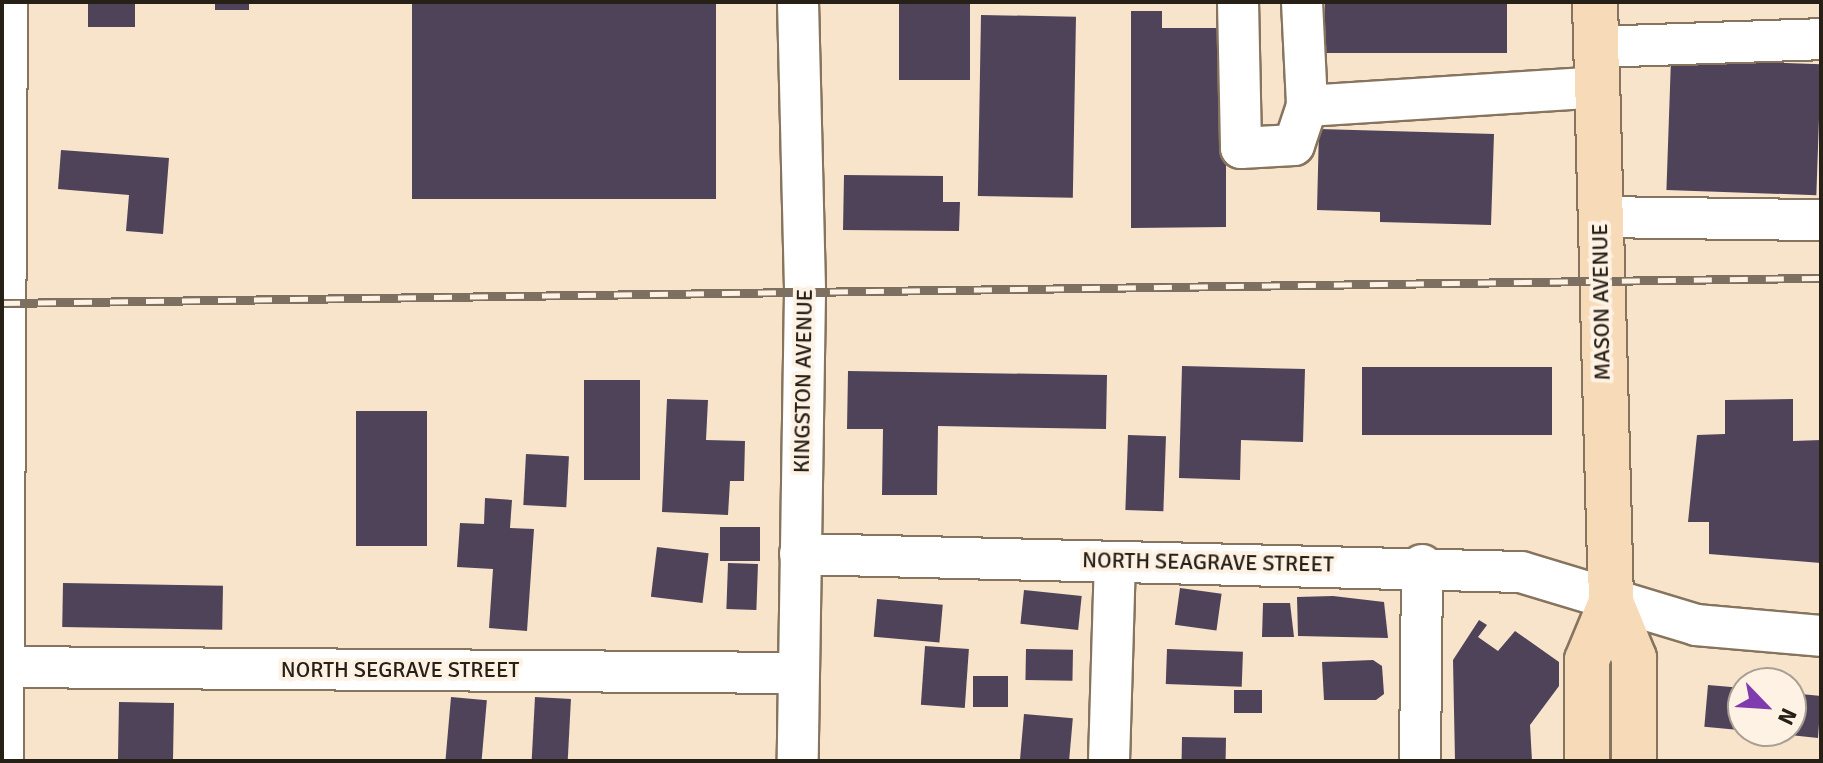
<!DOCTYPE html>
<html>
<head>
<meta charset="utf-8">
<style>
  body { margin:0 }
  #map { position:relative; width:1823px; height:763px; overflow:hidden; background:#f8e3cb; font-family:Signika,sans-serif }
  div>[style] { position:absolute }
  .building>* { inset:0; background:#4e4359; transform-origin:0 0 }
  .roads { filter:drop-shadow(2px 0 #86745e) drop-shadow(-2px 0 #86745e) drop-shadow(0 2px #86745e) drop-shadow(0 -2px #86745e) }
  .minor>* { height:40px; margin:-20px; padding:0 20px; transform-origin:20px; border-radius:20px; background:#fff }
  .major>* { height:44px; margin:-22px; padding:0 22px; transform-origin:22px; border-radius:22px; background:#f7dbb9 }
  .rail>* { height:9px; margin-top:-4.5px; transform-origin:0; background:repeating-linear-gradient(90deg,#fef2e4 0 18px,#7d7061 0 36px); box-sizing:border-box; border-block:2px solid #7d7061 }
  span { translate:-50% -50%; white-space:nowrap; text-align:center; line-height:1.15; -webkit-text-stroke:8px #fef2e4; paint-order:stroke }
  .street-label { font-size:22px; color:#272017 }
  .frame { position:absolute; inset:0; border:4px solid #272017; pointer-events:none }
  .north { position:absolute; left:1727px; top:667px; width:80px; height:80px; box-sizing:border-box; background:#fef2e4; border:2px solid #a89e92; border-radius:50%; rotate:115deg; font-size:22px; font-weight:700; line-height:32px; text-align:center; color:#272017 }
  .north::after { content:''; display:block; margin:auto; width:28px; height:36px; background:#803baf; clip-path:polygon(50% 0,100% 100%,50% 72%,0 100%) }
</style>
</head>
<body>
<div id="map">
  <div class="building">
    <i style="left:88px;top:2px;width:47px;height:25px"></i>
    <i style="left:215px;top:2px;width:34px;height:8px"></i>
    <i style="left:412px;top:2px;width:304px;height:197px"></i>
    <i style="left:899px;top:2px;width:71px;height:78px"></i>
    <i style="left:1325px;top:2px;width:182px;height:51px"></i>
    <i style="clip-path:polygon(1131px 11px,1162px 11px,1162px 28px,1226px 28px,1226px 227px,1131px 228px)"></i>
    <i style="left:981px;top:15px;width:95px;height:181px;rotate:1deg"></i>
    <i style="left:1671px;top:59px;width:150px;height:131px;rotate:2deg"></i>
    <i style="clip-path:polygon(1319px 129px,1494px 134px,1491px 225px,1380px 222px,1380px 212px,1317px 210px)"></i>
    <i style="clip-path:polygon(61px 150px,169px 158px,163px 234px,126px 231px,129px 195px,58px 189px)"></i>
    <i style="clip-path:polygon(844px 175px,943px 176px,943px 202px,960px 202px,959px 231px,843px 230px)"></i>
    <i style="clip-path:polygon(1182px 366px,1305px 369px,1303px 442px,1241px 440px,1240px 480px,1179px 478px)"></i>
    <i style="left:1362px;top:367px;width:190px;height:68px"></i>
    <i style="clip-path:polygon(848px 371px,1107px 375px,1106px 429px,938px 426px,937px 495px,882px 495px,883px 429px,847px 429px)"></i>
    <i style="left:584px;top:380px;width:56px;height:100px"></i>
    <i style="clip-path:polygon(667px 399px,708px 400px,706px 440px,745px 441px,744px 481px,730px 481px,728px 515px,662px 512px)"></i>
    <i style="clip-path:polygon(1793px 399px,1793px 441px,1821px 440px,1821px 563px,1709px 554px,1709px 522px,1688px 522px,1697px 435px,1725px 434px,1725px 400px)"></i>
    <i style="left:356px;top:411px;width:71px;height:135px"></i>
    <i style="left:1128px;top:435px;width:38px;height:75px;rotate:2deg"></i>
    <i style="left:526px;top:454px;width:43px;height:51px;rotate:3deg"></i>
    <i style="clip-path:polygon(485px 498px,512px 500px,510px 528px,534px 529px,527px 631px,489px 628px,493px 569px,457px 567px,460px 523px,484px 524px)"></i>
    <i style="left:760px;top:527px;width:34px;height:40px;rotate:90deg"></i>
    <i style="left:657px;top:547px;width:52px;height:50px;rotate:7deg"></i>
    <i style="left:728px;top:563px;width:30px;height:46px;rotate:2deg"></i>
    <i style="left:63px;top:583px;width:160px;height:44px;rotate:1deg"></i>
    <i style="left:1180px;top:588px;width:42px;height:37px;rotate:8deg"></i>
    <i style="left:1024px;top:590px;width:58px;height:34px;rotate:6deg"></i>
    <i style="clip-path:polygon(1333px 596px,1384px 602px,1388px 638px,1298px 636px,1297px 597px)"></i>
    <i style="left:877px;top:599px;width:66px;height:38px;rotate:5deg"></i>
    <i style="clip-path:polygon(1263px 603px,1290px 603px,1294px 637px,1262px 637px)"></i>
    <i style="clip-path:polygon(1479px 620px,1487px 625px,1478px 637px,1498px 651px,1515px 631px,1559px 662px,1559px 686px,1530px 725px,1532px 761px,1455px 761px,1453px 660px)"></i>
    <i style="left:925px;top:646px;width:44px;height:59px;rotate:4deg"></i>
    <i style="left:1026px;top:649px;width:47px;height:31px;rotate:1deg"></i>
    <i style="left:1167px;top:649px;width:76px;height:35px;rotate:2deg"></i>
    <i style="clip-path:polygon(1373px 660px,1382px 666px,1384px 694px,1376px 700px,1324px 700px,1322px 662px)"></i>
    <i style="left:973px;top:676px;width:35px;height:31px"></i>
    <i style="left:1708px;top:685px;width:35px;height:42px;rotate:5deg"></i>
    <i style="left:1234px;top:690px;width:28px;height:23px"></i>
    <i style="clip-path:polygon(1791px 693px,1821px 696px,1818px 738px,1771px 733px,1791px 731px)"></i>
    <i style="left:451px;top:697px;width:36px;height:64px;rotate:5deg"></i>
    <i style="left:535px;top:697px;width:36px;height:64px;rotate:3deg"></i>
    <i style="left:119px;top:702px;width:55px;height:59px;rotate:1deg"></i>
    <i style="left:1024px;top:714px;width:49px;height:47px;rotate:5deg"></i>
    <i style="left:1182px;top:737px;width:44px;height:24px;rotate:1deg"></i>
  </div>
  <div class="roads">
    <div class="minor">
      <i style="left:798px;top:2px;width:291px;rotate:88.6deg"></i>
      <i style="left:805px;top:293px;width:468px;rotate:90.9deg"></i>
      <i style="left:1238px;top:2px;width:146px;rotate:88.8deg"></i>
      <i style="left:1241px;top:148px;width:53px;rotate:-3.2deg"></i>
      <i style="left:1294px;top:145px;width:41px;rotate:-71.6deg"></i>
      <i style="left:1302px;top:2px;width:104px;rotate:87.2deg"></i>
      <i style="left:1307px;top:106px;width:291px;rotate:-3.7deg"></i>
      <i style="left:1596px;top:47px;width:225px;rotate:-2deg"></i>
      <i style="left:1599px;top:217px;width:222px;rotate:0.8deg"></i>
      <i style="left:800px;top:554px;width:721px;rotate:1.43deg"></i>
      <i style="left:1521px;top:572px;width:183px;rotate:16.8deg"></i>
      <i style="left:1696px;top:625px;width:125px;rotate:5deg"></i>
      <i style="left:2px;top:667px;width:796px;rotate:0.43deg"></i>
      <i style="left:3px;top:761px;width:759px;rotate:-89.7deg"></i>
      <i style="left:1109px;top:761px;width:199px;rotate:-88.3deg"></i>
      <i style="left:1420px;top:761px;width:196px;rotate:-89.4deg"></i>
    </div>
    <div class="major">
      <i style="left:1595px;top:2px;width:600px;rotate:88.47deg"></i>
      <i style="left:1611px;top:602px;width:61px;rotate:67.7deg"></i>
      <i style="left:1634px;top:658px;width:103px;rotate:90deg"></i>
      <i style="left:1587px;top:761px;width:101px;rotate:-90deg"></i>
      <i style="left:1587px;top:660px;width:63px;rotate:-67.5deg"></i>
    </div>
  </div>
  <div class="rail">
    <i style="left:2px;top:303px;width:1819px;rotate:-0.79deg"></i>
  </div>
  <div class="street-label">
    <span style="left:1601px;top:302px;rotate:-91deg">MASON AVENUE</span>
    <span style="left:803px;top:381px;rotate:-89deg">KINGSTON AVENUE</span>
    <span style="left:1208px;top:562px;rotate:1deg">NORTH SEAGRAVE STREET</span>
    <span style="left:400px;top:670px">NORTH SEGRAVE STREET</span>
  </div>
  <div class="frame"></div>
  <div class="north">N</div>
</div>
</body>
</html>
